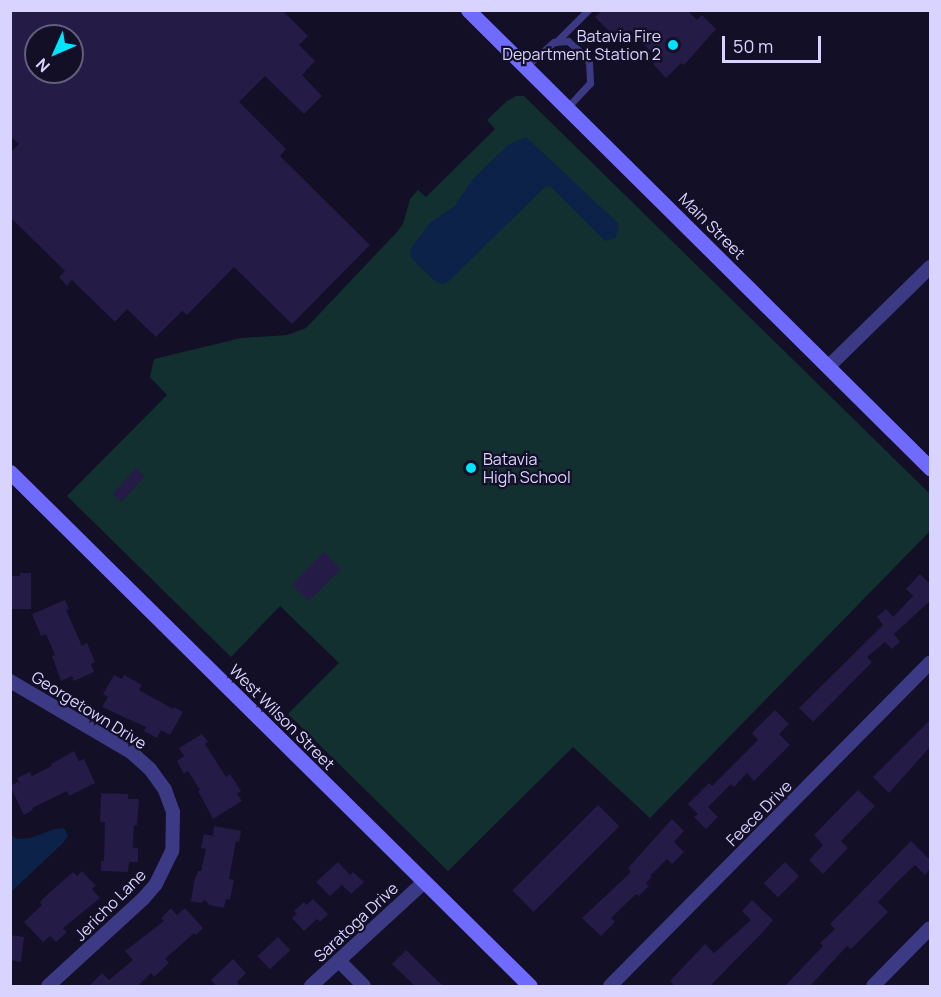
<!DOCTYPE html>
<html>
<head>
<meta charset="utf-8">
<style>
  body { margin:0 }
  #map { position:relative; width:941px; height:997px; overflow:hidden; background:#130f26; font-family:Manrope,sans-serif }
  div>[style] { position:absolute }
  .green>* { inset:0; background:#12302f }
  .water>* { inset:0; background:#0c2248 }
  .building>* { inset:0; background:#241b47; transform-origin:0 0 }
  .service>* { height:7px; margin:-3.5px; padding:0 3.5px; transform-origin:3.5px; border-radius:3.5px; background:#3d3a85 }
  .minor>* { height:14px; margin:-7px; padding:0 7px; transform-origin:7px; border-radius:7px; background:#3d3a85 }
  .secondary>* { height:15px; margin:-7.5px; padding:0 7.5px; transform-origin:7.5px; border-radius:7.5px; background:#6f6bff }
  .dots>* { width:16px; height:16px; translate:-50% -50%; box-sizing:border-box; border:3px solid #130f26; border-radius:50% }
  span { translate:-50% -50%; white-space:nowrap; text-align:center; line-height:1.15; -webkit-text-stroke:4.5px #130f26; paint-order:stroke }
  .poi-label { font-size:16px; color:#d9d4ff }
  .right { translate:-100% -50%; text-align:right }
  .left { translate:0 -50%; text-align:left }
  .street-label { font-size:16px; color:#d9d4ff }
  .frame { position:absolute; inset:0; border:12px solid #d9d4ff; pointer-events:none }
  .north { position:absolute; left:24px; top:24px; width:60px; height:60px; box-sizing:border-box; background:#130f26; border:2px solid #625e7d; border-radius:50%; rotate:225deg; font-size:16px; font-weight:700; line-height:24px; text-align:center; color:#d9d4ff }
  .north::after { content:''; display:block; margin:auto; width:21px; height:27px; background:#00e5ff; clip-path:polygon(50% 0,100% 100%,50% 72%,0 100%) }
  .scale { position:absolute; left:722px; top:36px; width:99px; height:27px; box-sizing:border-box; border:3px solid #d9d4ff; border-top:0; padding-left:8px; font-size:18px; line-height:21px; white-space:nowrap; color:#d9d4ff; -webkit-text-stroke:4px #130f26; paint-order:stroke }
</style>
</head>
<body>
<div id="map">
  <div class="green">
    <i style="clip-path:polygon(516px 96px,524px 96px,930px 494px,930px 531px,650px 818px,573px 747px,448px 871px,288px 714px,339px 663px,280px 606px,231px 657px,67px 496px,167px 395px,150px 377px,154px 359px,241px 338px,287px 335px,306px 328px,397px 232px,403px 224px,410px 199px,418px 190px,426px 197px,495px 129px,487px 120px,507px 101px)"></i>
  </div>
  <div class="water">
    <i style="clip-path:polygon(526px 137px,618px 223px,619px 228px,615px 238px,605px 241px,550px 186px,544px 188px,449px 281px,443px 284px,436px 282px,412px 259px,410px 252px,413px 245px,431px 222px,455px 206px,472px 180px,508px 145px)"></i>
    <i style="clip-path:polygon(64px 828px,68px 836px,63px 843px,11px 892px,11px 835px,17px 839px,30px 838px,55px 829px)"></i>
  </div>
  <div class="building">
    <i style="clip-path:polygon(evenodd,10px 10px,282px 10px,308px 36px,299px 45px,315px 61px,302px 75px,322px 96px,304px 114px,265px 76px,239px 102px,286px 149px,280px 156px,370px 245px,292px 324px,234px 267px,187px 315px,182px 311px,156px 337px,127px 309px,115px 322px,72px 280px,67px 286px,59px 277px,65px 271px,10px 217px,10px 153px,19px 144px,10px 136px,10px 10px,36px 36px,72px 36px,72px 72px,36px 72px,36px 36px)"></i>
    <i style="clip-path:polygon(602px 10px,687px 10px,697px 20px,702px 15px,716px 29px,684px 65px,681px 63px,666px 78px,653px 64px,658px 59px,630px 30px,619px 41px,595px 17px)"></i>
    <i style="left:136px;top:468px;width:12px;height:35px;rotate:42deg"></i>
    <i style="left:324px;top:552px;width:24px;height:46px;rotate:45deg"></i>
    <i style="clip-path:polygon(20px 573px,31px 573px,31px 609px,10px 609px,10px 576px,20px 576px)"></i>
    <i style="clip-path:polygon(920px 574px,930px 584px,930px 601px,894px 634px,900px 642px,892px 649px,885px 642px,867px 657px,872px 662px,813px 722px,799px 708px,883px 625px,877px 617px,886px 609px,893px 617px,913px 596px,906px 589px)"></i>
    <i style="clip-path:polygon(65px 600px,69px 609px,66px 610px,82px 646px,87px 643px,95px 662px,91px 664px,94px 672px,74px 681px,72px 676px,61px 681px,52px 656px,55px 655px,46px 634px,41px 636px,32px 614px)"></i>
    <i style="clip-path:polygon(114px 675px,122px 679px,124px 675px,142px 685px,139px 690px,173px 709px,174px 707px,183px 712px,170px 735px,161px 730px,157px 738px,144px 731px,146px 727px,102px 707px,108px 697px,103px 694px)"></i>
    <i style="clip-path:polygon(775px 710px,789px 724px,779px 734px,790px 745px,754px 781px,747px 773px,734px 787px,731px 784px,708px 807px,718px 817px,706px 829px,694px 817px,698px 814px,688px 804px,709px 783px,712px 786px,758px 740px,752px 733px)"></i>
    <i style="clip-path:polygon(930px 720px,930px 747px,889px 793px,873px 777px)"></i>
    <i style="clip-path:polygon(202px 734px,208px 742px,205px 744px,226px 777px,230px 774px,241px 791px,237px 794px,242px 801px,213px 819px,198px 791px,200px 790px,188px 771px,184px 774px,177px 761px,184px 756px,179px 748px)"></i>
    <i style="clip-path:polygon(74px 751px,79px 761px,84px 759px,95px 783px,69px 796px,67px 791px,32px 808px,33px 810px,24px 815px,10px 786px,18px 782px,21px 786px,17px 778px,30px 772px,32px 776px,52px 766px,51px 764px)"></i>
    <i style="clip-path:polygon(858px 790px,875px 806px,841px 841px,848px 848px,823px 874px,809px 860px,823px 845px,814px 835px)"></i>
    <i style="clip-path:polygon(101px 793px,128px 794px,128px 799px,139px 799px,137px 825px,134px 825px,133px 848px,138px 848px,138px 862px,129px 862px,128px 872px,101px 871px,101px 861px,104px 861px,105px 822px,100px 822px)"></i>
    <i style="left:598px;top:805px;width:30px;height:121px;rotate:45deg"></i>
    <i style="clip-path:polygon(672px 819px,684px 831px,674px 842px,684px 852px,672px 864px,667px 859px,650px 876px,652px 877px,646px 883px,649px 886px,639px 896px,636px 894px,611px 918px,615px 922px,601px 936px,582px 918px,631px 872px,628px 868px)"></i>
    <i style="clip-path:polygon(214px 826px,241px 831px,239px 842px,236px 841px,229px 879px,234px 880px,230px 900px,226px 899px,224px 908px,209px 905px,205px 900px,201px 903px,191px 901px,194px 882px,198px 871px,201px 871px,206px 849px,201px 848px,204px 834px,213px 836px)"></i>
    <i style="clip-path:polygon(911px 841px,930px 860px,930px 869px,925px 875px,915px 865px,900px 879px,878px 902px,888px 912px,851px 949px,847px 946px,809px 987px,784px 987px,823px 946px,820px 943px,835px 929px,830px 924px)"></i>
    <i style="clip-path:polygon(338px 862px,350px 875px,353px 872px,364px 882px,351px 894px,342px 885px,330px 896px,316px 882px)"></i>
    <i style="left:785px;top:862px;width:20px;height:30px;rotate:45deg"></i>
    <i style="clip-path:polygon(82px 871px,96px 886px,92px 889px,100px 898px,63px 928px,67px 932px,56px 942px,50px 936px,43px 942px,24px 922px,42px 905px,40px 902px,49px 893px,73px 872px,77px 876px)"></i>
    <i style="clip-path:polygon(313px 899px,328px 914px,320px 922px,317px 919px,304px 931px,292px 918px,297px 914px,294px 911px,304px 902px,306px 905px)"></i>
    <i style="clip-path:polygon(752px 900px,773px 920px,764px 931px,709px 987px,675px 987px,670px 981px,705px 944px,714px 953px,751px 920px,742px 911px)"></i>
    <i style="clip-path:polygon(171px 908px,177px 915px,185px 908px,203px 928px,196px 935px,194px 933px,165px 959px,169px 963px,154px 977px,151px 973px,137px 987px,88px 987px,102px 973px,109px 980px,133px 960px,125px 951px,164px 921px,161px 918px)"></i>
    <i style="clip-path:polygon(10px 935px,24px 937px,21px 962px,10px 960px)"></i>
    <i style="left:278px;top:937px;width:18px;height:28px;rotate:47deg"></i>
    <i style="clip-path:polygon(406px 950px,444px 987px,416px 987px,392px 964px)"></i>
    <i style="clip-path:polygon(233px 959px,246px 973px,237px 982px,241px 987px,217px 987px,211px 980px)"></i>
  </div>
  <div class="service">
    <i style="left:556px;top:42px;width:45px;rotate:-45deg"></i>
    <i style="left:525px;top:67px;width:38px;rotate:-41deg"></i>
    <i style="left:554px;top:42px;width:14px;rotate:-4deg"></i>
    <i style="left:568px;top:41px;width:13px;rotate:42deg"></i>
    <i style="left:578px;top:50px;width:16px;rotate:47deg"></i>
    <i style="left:589px;top:62px;width:21px;rotate:87deg"></i>
    <i style="left:590px;top:83px;width:34px;rotate:133deg"></i>
  </div>
  <div class="minor">
    <i style="left:828px;top:367px;width:143px;rotate:-44.4deg"></i>
    <i style="left:10px;top:681px;width:140px;rotate:30.4deg"></i>
    <i style="left:131px;top:752px;width:25px;rotate:42deg"></i>
    <i style="left:150px;top:769px;width:26px;rotate:54deg"></i>
    <i style="left:165px;top:790px;width:23px;rotate:70deg"></i>
    <i style="left:173px;top:812px;width:39px;rotate:91deg"></i>
    <i style="left:172px;top:851px;width:37px;rotate:116deg"></i>
    <i style="left:156px;top:884px;width:18px;rotate:131deg"></i>
    <i style="left:144px;top:898px;width:130px;rotate:137.5deg"></i>
    <i style="left:339px;top:961px;width:35px;rotate:45deg"></i>
    <i style="left:311px;top:986px;width:154px;rotate:-42.6deg"></i>
    <i style="left:610px;top:986px;width:455px;rotate:-45.3deg"></i>
    <i style="left:873px;top:986px;width:81px;rotate:-45.5deg"></i>
  </div>
  <div class="secondary">
    <i style="left:468px;top:10px;width:651px;rotate:44.75deg"></i>
    <i style="left:10px;top:472px;width:731px;rotate:44.67deg"></i>
  </div>
  <div class="dots">
    <i style="left:673px;top:45px;background:#00e5ff"></i>
    <i style="left:471px;top:468px;background:#00e5ff"></i>
  </div>
  <div class="poi-label">
    <span class="right" style="left:661px;top:45px">Batavia Fire<br>Department Station 2</span>
    <span class="left" style="left:483px;top:468px">Batavia<br>High School</span>
  </div>
  <div class="street-label">
    <span style="left:712px;top:226px;rotate:45deg">Main Street</span>
    <span style="left:89px;top:710px;rotate:32deg">Georgetown Drive</span>
    <span style="left:282px;top:717px;rotate:45deg">West Wilson Street</span>
    <span style="left:759px;top:813px;rotate:-45deg">Feece Drive</span>
    <span style="left:110px;top:905px;rotate:-45deg">Jericho Lane</span>
    <span style="left:356px;top:922px;rotate:-43deg">Saratoga Drive</span>
  </div>
  <div class="frame"></div>
  <div class="north">N</div>
  <div class="scale">50 m</div>
</div>
</body>
</html>
